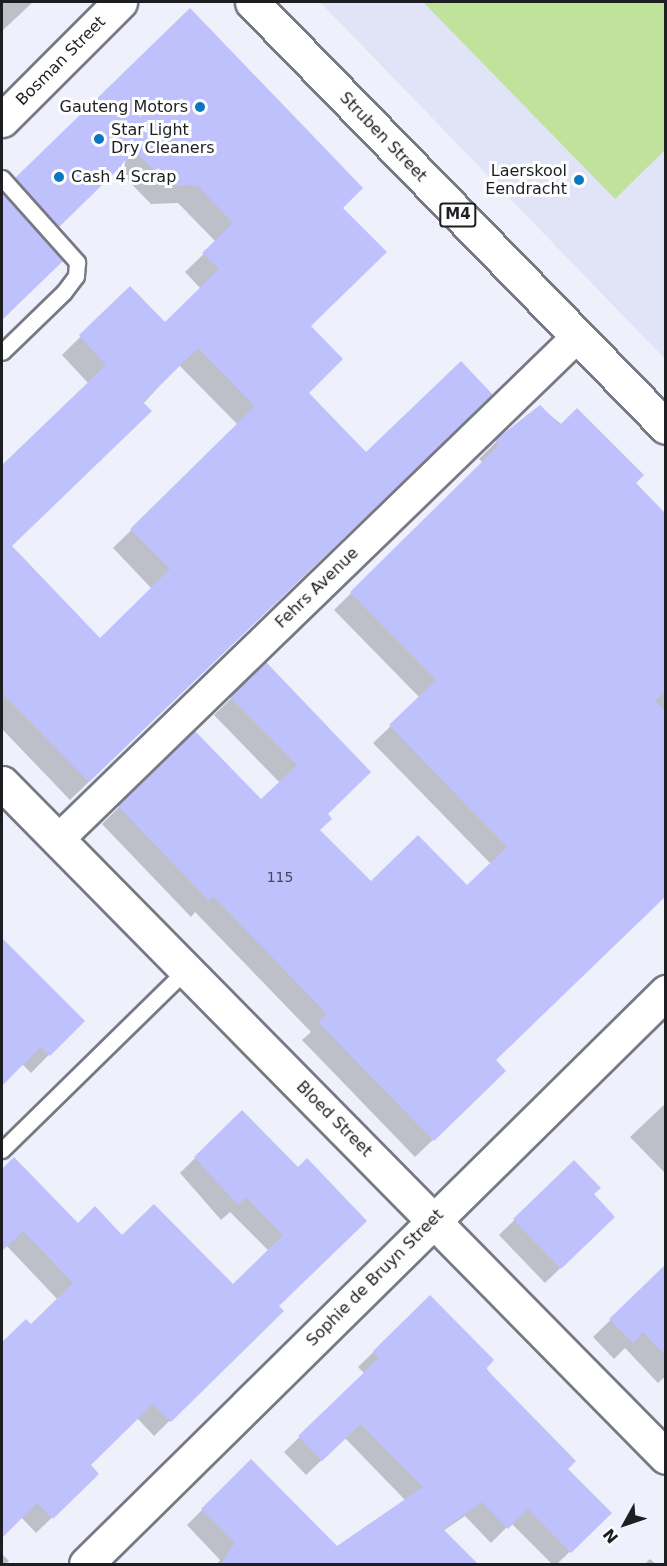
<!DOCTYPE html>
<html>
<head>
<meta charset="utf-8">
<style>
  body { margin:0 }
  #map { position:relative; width:667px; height:1566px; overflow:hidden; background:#eef0fc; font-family:"DejaVu Sans",sans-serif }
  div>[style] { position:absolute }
  .built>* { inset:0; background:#e0e4f6 }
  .green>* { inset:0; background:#c0e39c }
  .shadow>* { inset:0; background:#0003 }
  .building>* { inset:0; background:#bfc1fd }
  .roads { filter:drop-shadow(2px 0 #777983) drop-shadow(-2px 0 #777983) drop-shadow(0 2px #777983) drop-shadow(0 -2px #777983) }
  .lane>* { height:15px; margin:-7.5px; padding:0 7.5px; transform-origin:7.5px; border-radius:7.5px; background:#fff }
  .street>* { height:30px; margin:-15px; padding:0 15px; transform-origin:15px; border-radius:15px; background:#fff }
  .secondary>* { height:33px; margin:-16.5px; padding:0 16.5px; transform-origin:16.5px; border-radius:16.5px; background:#fff }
  .primary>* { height:33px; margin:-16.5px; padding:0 16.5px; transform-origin:16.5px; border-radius:16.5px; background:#fff }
  .dots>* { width:16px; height:16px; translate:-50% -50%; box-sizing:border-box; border:3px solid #fefefe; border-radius:50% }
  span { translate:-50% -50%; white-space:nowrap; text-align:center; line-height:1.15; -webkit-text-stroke:6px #fefefe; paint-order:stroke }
  .number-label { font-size:14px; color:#464759 }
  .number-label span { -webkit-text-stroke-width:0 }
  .shield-label span { padding:2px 4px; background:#fefefe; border:2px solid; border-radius:4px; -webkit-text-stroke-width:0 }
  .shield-label { font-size:15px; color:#1d1e22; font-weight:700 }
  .street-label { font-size:16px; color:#1d1e22 }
  .poi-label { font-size:16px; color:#1d1e22 }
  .right { translate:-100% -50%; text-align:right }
  .left { translate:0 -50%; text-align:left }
  .frame { position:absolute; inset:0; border:3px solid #1d1e22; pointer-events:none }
  .north { position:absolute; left:595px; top:1494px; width:60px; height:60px; -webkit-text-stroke:4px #fefefe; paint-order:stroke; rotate:230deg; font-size:16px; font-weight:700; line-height:24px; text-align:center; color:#1d1e22 }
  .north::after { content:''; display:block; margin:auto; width:21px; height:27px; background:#1d1e22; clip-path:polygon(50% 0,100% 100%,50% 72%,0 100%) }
</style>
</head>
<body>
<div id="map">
  <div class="built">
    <i style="clip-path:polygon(320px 2px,665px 2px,665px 359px)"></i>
  </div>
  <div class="green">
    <i style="clip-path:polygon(423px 2px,665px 2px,665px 150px,615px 199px)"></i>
  </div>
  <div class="shadow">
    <i style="clip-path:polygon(2px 2px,33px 2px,2px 31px)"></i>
    <i style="clip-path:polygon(evenodd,190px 10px,342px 208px,309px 326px,307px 393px,240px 637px,70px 800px,2px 729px,2px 467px,89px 384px,62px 355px,130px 288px,165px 324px,201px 289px,185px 272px,216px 242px,178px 203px,151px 204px,117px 169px,43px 240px,43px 279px,2px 319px,2px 193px,190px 10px,179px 365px,238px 425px,113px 548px,152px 589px,100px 640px,11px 546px,179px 365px)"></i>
    <i style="clip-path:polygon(540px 407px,634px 483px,666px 516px,666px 894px,494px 1060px,487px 1088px,415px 1157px,302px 1040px,311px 1032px,195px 912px,191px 917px,102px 824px,119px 807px,261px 801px,280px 783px,214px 715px,266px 664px,326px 815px,318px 831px,371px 884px,467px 888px,491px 864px,373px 743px,420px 698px,334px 610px,483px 463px,479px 459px,496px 442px)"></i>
    <i style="clip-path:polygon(2px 941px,82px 1021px,31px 1073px,21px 1063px,2px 1083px)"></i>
    <i style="clip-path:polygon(666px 1103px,666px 1174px,630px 1137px)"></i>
    <i style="clip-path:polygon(242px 1112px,298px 1169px,277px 1306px,282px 1311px,154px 1436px,137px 1418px,89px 1465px,97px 1474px,36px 1533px,21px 1517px,2px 1536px,2px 1344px,26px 1321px,31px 1326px,58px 1300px,6px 1245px,2px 1250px,2px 1172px,14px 1159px,78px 1225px,122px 1237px,233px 1287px,269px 1251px,230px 1212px,221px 1220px,180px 1173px)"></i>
    <i style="clip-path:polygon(574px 1162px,592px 1194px,613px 1217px,545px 1283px,499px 1235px)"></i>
    <i style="clip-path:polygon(666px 1266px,666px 1376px,658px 1383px,625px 1348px,614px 1359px,593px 1337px)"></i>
    <i style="clip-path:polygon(430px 1297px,566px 1469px,610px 1513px,557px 1564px,552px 1564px,511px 1523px,491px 1543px,465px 1516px,443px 1531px,476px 1564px,217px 1564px,220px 1560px,187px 1525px,251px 1461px,337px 1548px,406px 1501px,345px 1438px,306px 1475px,284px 1452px,365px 1374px,358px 1367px)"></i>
    <i style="clip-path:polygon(2px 1554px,9px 1561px,5px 1564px,2px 1564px)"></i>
    <i style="clip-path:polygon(650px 1559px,656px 1564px,645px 1564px)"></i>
  </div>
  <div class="building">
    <i style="clip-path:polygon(evenodd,190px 8px,363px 188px,343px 208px,387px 252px,311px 326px,343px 359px,309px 393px,366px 452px,461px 361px,493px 395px,89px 782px,2px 693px,2px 465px,106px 365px,79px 335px,130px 286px,165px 322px,219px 269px,202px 253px,233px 223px,197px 185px,170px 186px,136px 152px,59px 227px,15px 178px,190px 8px,198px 348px,255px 406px,130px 529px,170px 569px,100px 638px,12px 546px,152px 411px,143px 402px,198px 348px)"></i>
    <i style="clip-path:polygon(2px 192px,63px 261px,2px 320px)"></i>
    <i style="clip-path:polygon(540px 405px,560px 425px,577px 408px,644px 475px,636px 483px,666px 514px,666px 690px,655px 701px,666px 712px,666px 896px,496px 1060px,506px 1071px,434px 1141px,318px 1022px,327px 1014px,213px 896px,209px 901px,118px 806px,195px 731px,261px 799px,297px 765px,230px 697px,266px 662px,371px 772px,328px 814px,332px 819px,320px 830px,371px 881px,418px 835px,467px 885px,507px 847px,389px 725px,436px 680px,350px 592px,499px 445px,495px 440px)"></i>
    <i style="clip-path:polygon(2px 938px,85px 1021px,50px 1056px,40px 1047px,2px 1086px)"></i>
    <i style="clip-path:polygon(242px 1110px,298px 1167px,307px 1158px,367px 1221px,279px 1306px,284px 1311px,171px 1422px,153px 1404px,91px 1465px,99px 1474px,53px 1519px,37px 1503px,2px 1538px,2px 1342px,26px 1319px,31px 1324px,73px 1283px,23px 1231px,2px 1251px,2px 1169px,14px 1157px,78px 1223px,95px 1206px,122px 1235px,154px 1204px,233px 1284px,283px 1235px,246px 1197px,238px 1205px,194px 1157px)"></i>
    <i style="clip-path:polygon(574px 1160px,601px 1188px,594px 1194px,615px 1217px,561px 1269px,513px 1219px)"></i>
    <i style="clip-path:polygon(666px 1264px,666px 1356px,643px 1332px,633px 1343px,609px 1319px)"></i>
    <i style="clip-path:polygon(430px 1295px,494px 1360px,486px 1369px,576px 1461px,568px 1469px,612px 1513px,571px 1553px,528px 1509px,508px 1529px,482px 1502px,443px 1529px,478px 1564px,221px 1564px,235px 1543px,201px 1509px,251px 1459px,337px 1546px,423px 1487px,361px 1424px,322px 1461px,298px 1436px,379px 1358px,373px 1351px)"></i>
  </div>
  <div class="roads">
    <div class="lane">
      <i style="left:2px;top:178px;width:113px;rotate:48.2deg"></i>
      <i style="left:77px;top:262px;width:14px;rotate:94deg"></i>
      <i style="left:76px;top:276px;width:20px;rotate:127deg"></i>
      <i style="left:64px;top:292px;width:86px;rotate:135.9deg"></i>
      <i style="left:2px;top:1150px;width:257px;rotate:-44.4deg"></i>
    </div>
    <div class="street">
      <i style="left:58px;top:840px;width:723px;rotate:-44.1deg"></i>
    </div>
    <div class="secondary">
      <i style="left:2px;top:120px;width:167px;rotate:-45deg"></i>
      <i style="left:2px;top:783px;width:946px;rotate:45.43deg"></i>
      <i style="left:86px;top:1564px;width:815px;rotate:-44.6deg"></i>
    </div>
    <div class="primary">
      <i style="left:252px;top:2px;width:593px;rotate:45.75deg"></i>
    </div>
  </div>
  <div class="dots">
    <i style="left:200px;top:107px;background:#0c76c1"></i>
    <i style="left:99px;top:139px;background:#0c76c1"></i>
    <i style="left:59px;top:177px;background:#0c76c1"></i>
    <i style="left:579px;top:180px;background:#0c76c1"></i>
  </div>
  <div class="number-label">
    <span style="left:280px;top:877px">115</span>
  </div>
  <div class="shield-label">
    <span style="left:458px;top:215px">M4</span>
  </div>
  <div class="street-label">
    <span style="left:61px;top:61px;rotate:-45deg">Bosman Street</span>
    <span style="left:383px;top:137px;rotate:46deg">Struben Street</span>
    <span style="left:317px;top:588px;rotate:-44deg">Fehrs Avenue</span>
    <span style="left:334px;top:1119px;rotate:45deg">Bloed Street</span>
    <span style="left:375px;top:1278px;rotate:-45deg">Sophie de Bruyn Street</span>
  </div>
  <div class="poi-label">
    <span class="right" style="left:188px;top:107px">Gauteng Motors</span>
    <span class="left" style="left:111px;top:139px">Star Light<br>Dry Cleaners</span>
    <span class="right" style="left:567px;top:180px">Laerskool<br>Eendracht</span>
    <span class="left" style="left:71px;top:177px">Cash 4 Scrap</span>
  </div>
  <div class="frame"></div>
  <div class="north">N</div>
</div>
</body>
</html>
